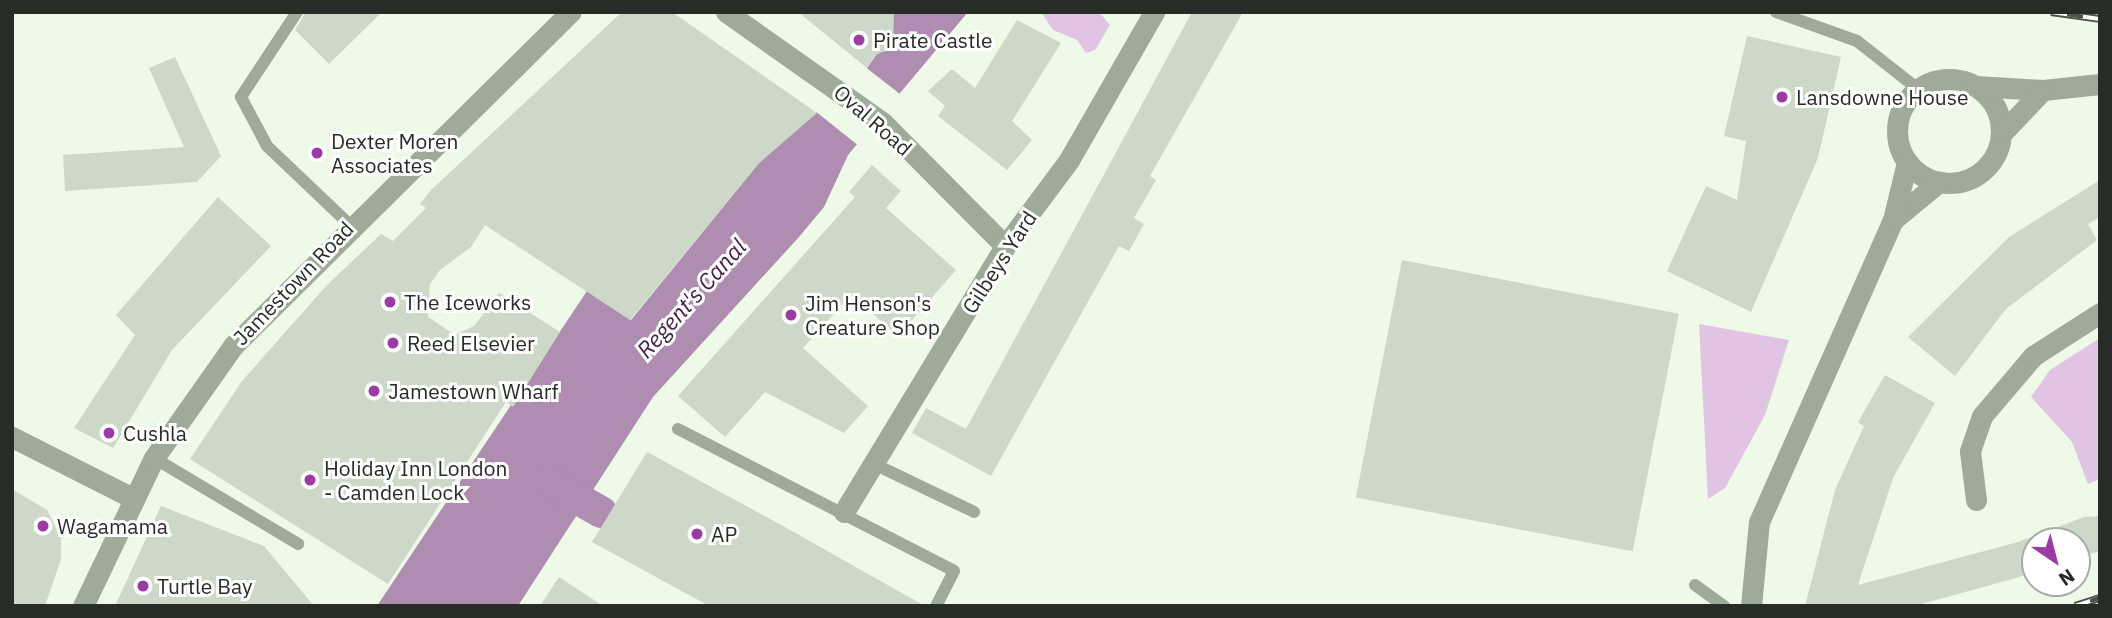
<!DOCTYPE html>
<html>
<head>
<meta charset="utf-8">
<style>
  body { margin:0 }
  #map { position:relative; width:2112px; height:618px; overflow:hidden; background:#eef9e8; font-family:"IBM Plex Sans",sans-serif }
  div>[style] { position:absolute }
  .green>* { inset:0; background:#e1c4e3 }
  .water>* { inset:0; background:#af8db1 }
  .pier>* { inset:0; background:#eef9e8 }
  .canal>* { height:32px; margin:-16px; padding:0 16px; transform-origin:16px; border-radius:16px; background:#af8db1 }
  .building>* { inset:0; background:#cdd8c8; transform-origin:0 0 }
  .lane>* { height:12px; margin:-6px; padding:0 6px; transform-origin:6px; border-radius:6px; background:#9fab99 }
  .street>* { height:21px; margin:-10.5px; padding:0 10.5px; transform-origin:10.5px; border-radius:10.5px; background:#9fab99 }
  .street>.ring { margin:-10.5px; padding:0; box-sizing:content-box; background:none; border:21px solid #9fab99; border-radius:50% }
  .rail>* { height:8px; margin-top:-4px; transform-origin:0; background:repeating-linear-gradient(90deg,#fff 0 16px,#4c5149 0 32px); box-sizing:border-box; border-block:2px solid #4c5149 }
  .dots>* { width:19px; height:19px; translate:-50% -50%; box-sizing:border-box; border:4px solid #fff; border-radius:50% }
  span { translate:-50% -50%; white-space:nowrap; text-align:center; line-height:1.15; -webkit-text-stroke:6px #fff; paint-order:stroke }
  .poi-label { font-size:21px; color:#282c26 }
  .left { translate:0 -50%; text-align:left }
  .street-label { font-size:21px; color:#282c26 }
  .water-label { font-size:23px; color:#481d4c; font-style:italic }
  .frame { position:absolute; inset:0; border:14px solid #282c26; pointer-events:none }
  .north { position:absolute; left:2021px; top:527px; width:70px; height:70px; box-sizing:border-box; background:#fff; border:2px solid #a9aba8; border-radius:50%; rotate:145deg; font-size:19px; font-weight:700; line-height:28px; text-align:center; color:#282c26 }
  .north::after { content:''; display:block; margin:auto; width:24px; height:32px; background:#9b3ca4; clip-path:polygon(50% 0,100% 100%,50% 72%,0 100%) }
</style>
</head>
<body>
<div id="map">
  <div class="green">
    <i style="clip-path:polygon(1041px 12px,1099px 12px,1110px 25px,1095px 50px,1086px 53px,1077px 40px,1053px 30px)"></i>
    <i style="clip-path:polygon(1699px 324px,1789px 340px,1765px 415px,1725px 488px,1708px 499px)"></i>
    <i style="clip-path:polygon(2100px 338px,2100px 479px,2088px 484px,2072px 442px,2031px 397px,2050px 370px)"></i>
  </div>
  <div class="water">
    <i style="clip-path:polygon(894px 12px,968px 12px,848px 155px,824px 207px,799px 237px,653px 397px,518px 606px,377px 606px,587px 291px,631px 320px,759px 163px,867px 68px,888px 38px)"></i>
  </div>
  <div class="pier">
    <i style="clip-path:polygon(864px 66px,900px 94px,859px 146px,815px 111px)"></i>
  </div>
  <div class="canal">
    <i style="left:550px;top:483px;width:59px;rotate:29.6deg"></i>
  </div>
  <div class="building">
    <i style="clip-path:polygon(306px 12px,382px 12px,329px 64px,295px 30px)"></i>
    <i style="clip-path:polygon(622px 12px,672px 12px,817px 113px,759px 163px,630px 320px,485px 225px,471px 247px,440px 270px,430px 284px,428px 317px,455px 335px,474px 326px,499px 293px,560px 332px,513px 407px,506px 402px,388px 584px,190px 459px,242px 381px,326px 286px,381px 234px,393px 241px,426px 208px,420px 204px,431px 190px)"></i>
    <i style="clip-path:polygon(798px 12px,894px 12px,893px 48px,875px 55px,867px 68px)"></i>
    <i style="clip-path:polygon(1192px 12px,1243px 12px,1150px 176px,1156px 180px,1134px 218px,1144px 224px,1129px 251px,1119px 246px,991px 476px,912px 433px,926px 408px,966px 429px)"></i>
    <i style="clip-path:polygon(1017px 20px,1061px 43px,1012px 121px,1032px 140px,1007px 170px,938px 116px,945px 106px,928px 91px,952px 69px,975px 88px)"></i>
    <i style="clip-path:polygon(1747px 36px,1841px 57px,1818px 158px,1751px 312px,1667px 271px,1706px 186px,1737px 200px,1746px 141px,1724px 136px)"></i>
    <i style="clip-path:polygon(175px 57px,221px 156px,197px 182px,65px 191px,63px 155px,184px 147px,149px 68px)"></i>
    <i style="clip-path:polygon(872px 165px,901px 191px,886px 208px,956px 270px,898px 336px,851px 295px,803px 348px,868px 406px,844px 433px,765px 392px,725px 437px,678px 396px,855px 197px,849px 192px)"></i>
    <i style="clip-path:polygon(2100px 180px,2100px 217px,2088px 224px,2097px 240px,2006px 309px,1955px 376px,1908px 337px,2009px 237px)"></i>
    <i style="clip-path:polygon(218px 197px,271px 246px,172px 350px,113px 448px,74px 428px,135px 335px,116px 315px)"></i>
    <i style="left:1402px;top:260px;width:282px;height:242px;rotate:11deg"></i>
    <i style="clip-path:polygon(1885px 375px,1935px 403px,1893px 478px,1858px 585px,2018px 542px,2084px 517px,2100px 516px,2100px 551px,2077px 558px,2077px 541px,2035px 541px,2035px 572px,2009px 580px,1914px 606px,1805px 606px,1835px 490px,1864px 426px,1858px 422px)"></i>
    <i style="clip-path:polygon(647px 452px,783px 526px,925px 606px,709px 606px,592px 542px)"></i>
    <i style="clip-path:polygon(12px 489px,47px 510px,61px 538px,61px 559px,45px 606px,12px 606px)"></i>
    <i style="clip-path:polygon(161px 506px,264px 546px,314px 606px,115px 606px)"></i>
    <i style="clip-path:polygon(559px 577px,603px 606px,540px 606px)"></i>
  </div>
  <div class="lane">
    <i style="left:297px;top:12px;width:102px;rotate:123.4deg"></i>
    <i style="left:241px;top:97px;width:55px;rotate:62deg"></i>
    <i style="left:267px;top:146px;width:113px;rotate:43.6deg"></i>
    <i style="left:1776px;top:12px;width:86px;rotate:19.7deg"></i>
    <i style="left:1857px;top:41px;width:78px;rotate:38.2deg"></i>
    <i style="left:678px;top:429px;width:310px;rotate:27.2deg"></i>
    <i style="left:954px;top:571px;width:39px;rotate:117deg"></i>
    <i style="left:154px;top:458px;width:168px;rotate:30.8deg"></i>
    <i style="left:874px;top:464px;width:111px;rotate:25.6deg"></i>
    <i style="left:1695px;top:585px;width:36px;rotate:36deg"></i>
  </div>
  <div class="street">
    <i style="left:726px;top:12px;width:191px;rotate:35.2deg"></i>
    <i style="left:882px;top:122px;width:175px;rotate:45.2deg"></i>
    <i class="ring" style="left:1897px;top:79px;width:83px;height:83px"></i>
    <i style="left:1976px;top:86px;width:67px;rotate:3.4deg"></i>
    <i style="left:2043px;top:90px;width:57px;rotate:-6deg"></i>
    <i style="left:2002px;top:133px;width:59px;rotate:-46.4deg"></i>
    <i style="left:1893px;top:220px;width:60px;rotate:-39.6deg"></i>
    <i style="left:12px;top:437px;width:136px;rotate:26.8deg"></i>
    <i style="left:1976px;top:500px;width:49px;rotate:-97deg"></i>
    <i style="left:1970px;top:451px;width:37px;rotate:-71deg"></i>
    <i style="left:1982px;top:416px;width:79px;rotate:-49.6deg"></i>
    <i style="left:2033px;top:356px;width:80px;rotate:-32.7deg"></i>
    <i style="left:844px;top:512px;width:311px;rotate:-58.8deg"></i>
    <i style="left:1005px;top:246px;width:107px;rotate:-53.3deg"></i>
    <i style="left:1069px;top:160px;width:171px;rotate:-60.1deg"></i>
    <i style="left:83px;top:606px;width:164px;rotate:-64.4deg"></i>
    <i style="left:154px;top:458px;width:137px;rotate:-54.8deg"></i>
    <i style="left:233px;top:346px;width:475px;rotate:-44.7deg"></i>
    <i style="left:1751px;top:606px;width:84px;rotate:-84.6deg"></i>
    <i style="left:1759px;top:522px;width:330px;rotate:-66.1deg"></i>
    <i style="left:1893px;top:220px;width:60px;rotate:-76.4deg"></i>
  </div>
  <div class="rail">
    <i style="left:2051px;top:12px;width:49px;rotate:8.1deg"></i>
    <i style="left:2075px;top:606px;width:26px;rotate:-18deg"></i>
  </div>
  <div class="dots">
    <i style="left:859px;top:40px;background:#9b3ca4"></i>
    <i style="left:1782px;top:97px;background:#9b3ca4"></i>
    <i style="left:317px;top:153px;background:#9b3ca4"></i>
    <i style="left:390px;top:302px;background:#9b3ca4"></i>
    <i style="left:791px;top:315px;background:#9b3ca4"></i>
    <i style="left:393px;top:343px;background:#9b3ca4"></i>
    <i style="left:374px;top:391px;background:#9b3ca4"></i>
    <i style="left:109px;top:433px;background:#9b3ca4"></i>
    <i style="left:310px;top:480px;background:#9b3ca4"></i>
    <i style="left:43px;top:526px;background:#9b3ca4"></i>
    <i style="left:697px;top:534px;background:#9b3ca4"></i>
    <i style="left:143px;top:586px;background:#9b3ca4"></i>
  </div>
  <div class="poi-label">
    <span class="left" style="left:873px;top:40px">Pirate Castle</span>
    <span class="left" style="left:1796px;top:97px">Lansdowne House</span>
    <span class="left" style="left:331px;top:153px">Dexter Moren<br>Associates</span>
    <span class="left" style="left:404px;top:302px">The Iceworks</span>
    <span class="left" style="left:805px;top:315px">Jim Henson's<br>Creature Shop</span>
    <span class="left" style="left:407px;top:343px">Reed Elsevier</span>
    <span class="left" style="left:388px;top:391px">Jamestown Wharf</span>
    <span class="left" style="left:123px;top:433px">Cushla</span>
    <span class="left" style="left:324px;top:480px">Holiday Inn London<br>- Camden Lock</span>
    <span class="left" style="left:57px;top:526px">Wagamama</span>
    <span class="left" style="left:711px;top:534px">AP</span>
    <span class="left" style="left:157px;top:586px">Turtle Bay</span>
  </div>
  <div class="street-label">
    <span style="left:873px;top:120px;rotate:41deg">Oval Road</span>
    <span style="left:999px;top:262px;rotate:-57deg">Gilbeys Yard</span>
    <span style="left:293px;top:283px;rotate:-46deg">Jamestown Road</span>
  </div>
  <div class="water-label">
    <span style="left:691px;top:298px;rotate:-48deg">Regent's Canal</span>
  </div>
  <div class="frame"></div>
  <div class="north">N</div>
</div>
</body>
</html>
